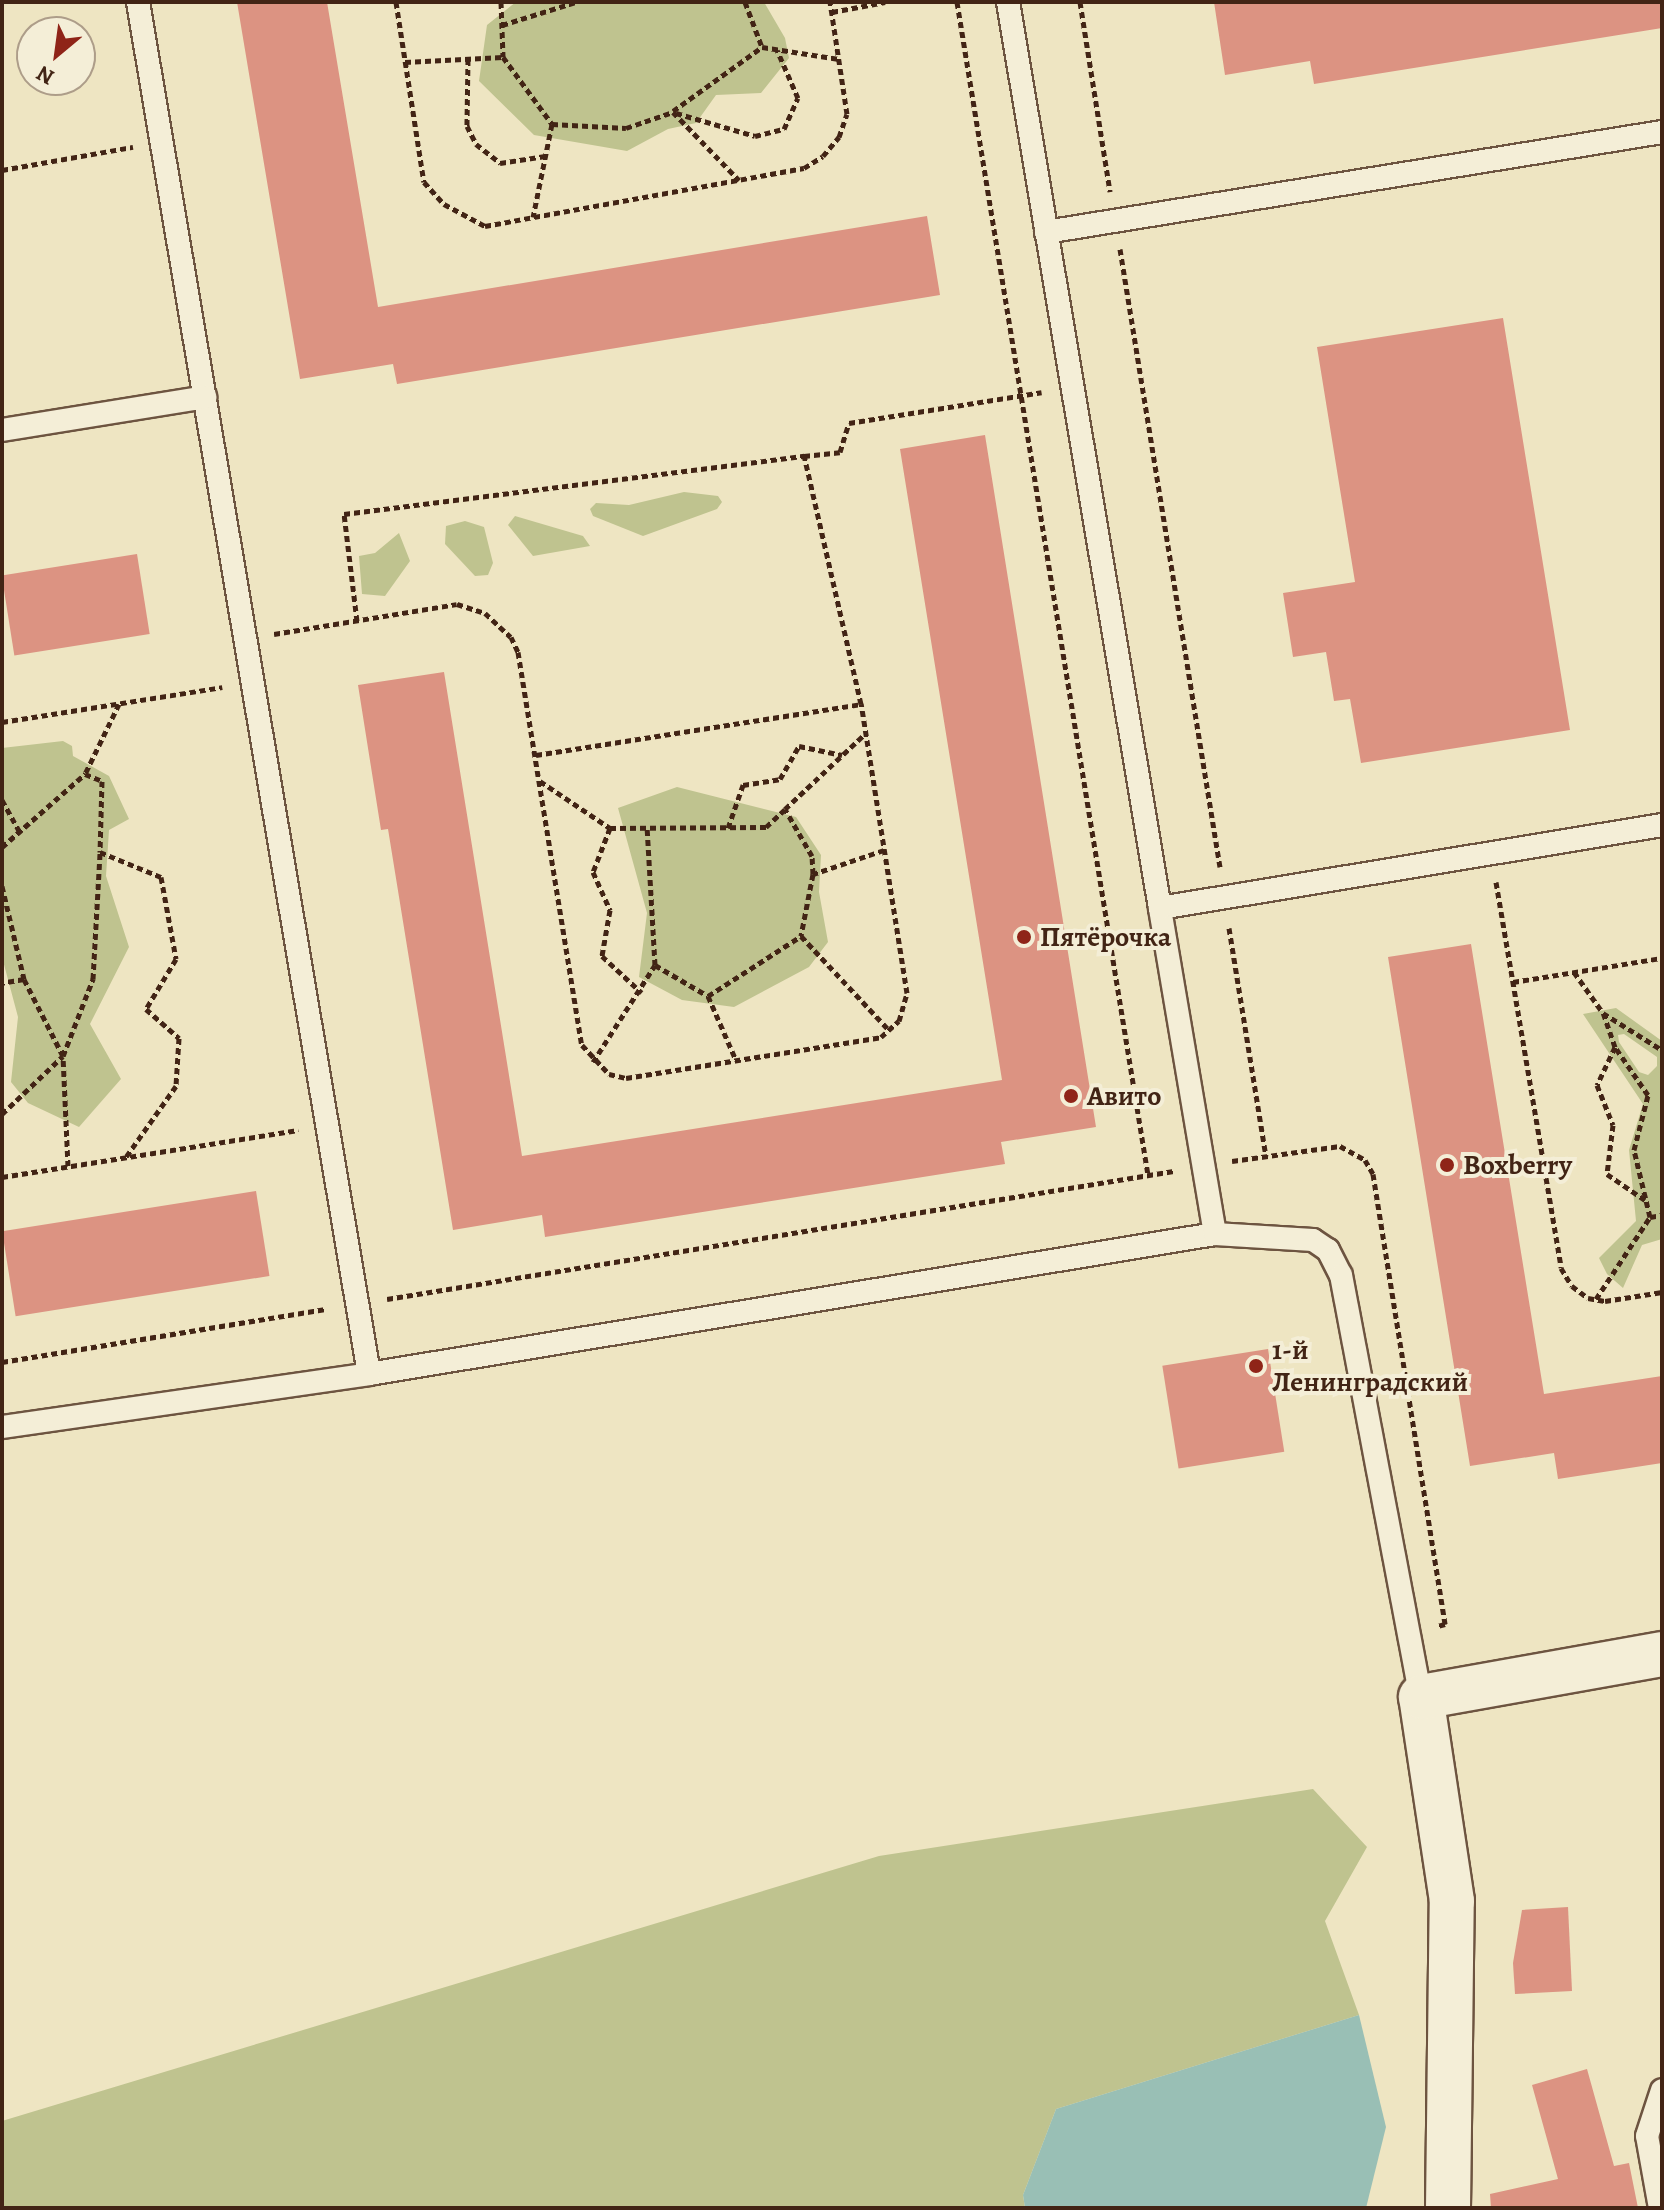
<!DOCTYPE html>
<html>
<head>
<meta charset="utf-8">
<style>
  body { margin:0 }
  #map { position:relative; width:1664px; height:2210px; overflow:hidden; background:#eee5c2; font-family:Alegreya,serif }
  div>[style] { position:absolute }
  .green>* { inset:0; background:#bfc38f }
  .water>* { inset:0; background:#99bfb5 }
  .building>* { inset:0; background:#dc9382; transform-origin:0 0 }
  .path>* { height:5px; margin-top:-2.5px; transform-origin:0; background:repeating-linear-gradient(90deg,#422415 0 6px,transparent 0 10px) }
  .roads { filter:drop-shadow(2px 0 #6d5440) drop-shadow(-2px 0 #6d5440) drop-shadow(0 2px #6d5440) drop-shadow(0 -2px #6d5440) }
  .service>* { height:22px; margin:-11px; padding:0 11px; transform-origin:11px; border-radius:11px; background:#f4eed7 }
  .tertiary>* { height:44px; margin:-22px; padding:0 22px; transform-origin:22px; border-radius:22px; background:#f4eed7 }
  .dots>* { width:22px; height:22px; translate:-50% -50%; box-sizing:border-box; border:4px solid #f4eed7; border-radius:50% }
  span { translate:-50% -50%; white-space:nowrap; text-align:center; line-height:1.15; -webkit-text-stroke:8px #f4eed7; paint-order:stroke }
  .poi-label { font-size:28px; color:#422415; font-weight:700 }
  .left { translate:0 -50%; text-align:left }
  .frame { position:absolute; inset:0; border:4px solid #422415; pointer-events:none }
  .north { position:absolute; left:16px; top:16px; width:80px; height:80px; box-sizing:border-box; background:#f4eed7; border:2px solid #ad9d89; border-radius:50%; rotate:209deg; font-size:22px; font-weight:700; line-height:32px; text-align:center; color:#422415 }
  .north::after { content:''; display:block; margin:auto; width:28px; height:36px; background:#8f2418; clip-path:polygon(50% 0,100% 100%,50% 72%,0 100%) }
</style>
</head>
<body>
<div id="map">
  <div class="green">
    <i style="clip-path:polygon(516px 2px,764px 2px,785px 38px,789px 58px,761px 93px,716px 95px,696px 123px,668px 129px,627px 151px,534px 135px,479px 81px,487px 25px)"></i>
    <i style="clip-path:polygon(684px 492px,718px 496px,722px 502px,717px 509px,643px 536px,593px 516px,590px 509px,596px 503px,629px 505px)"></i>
    <i style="clip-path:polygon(515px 516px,583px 536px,590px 546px,533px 556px,508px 525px)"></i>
    <i style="clip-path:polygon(465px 521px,484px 527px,493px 563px,488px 575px,475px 576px,445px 544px,446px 526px)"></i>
    <i style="clip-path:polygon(399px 533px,410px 561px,385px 596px,362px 594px,359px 556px,375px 553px)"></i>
    <i style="clip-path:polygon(63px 741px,72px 746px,73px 756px,109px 776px,129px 819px,109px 830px,106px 876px,129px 947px,90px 1024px,121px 1079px,79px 1127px,28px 1103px,11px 1082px,18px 1017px,2px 957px,2px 748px)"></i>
    <i style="clip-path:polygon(677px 787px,796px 817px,821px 855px,819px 892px,828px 942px,809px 967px,734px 1007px,682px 1000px,639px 977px,647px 913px,618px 808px)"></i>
    <i style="clip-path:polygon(evenodd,1616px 1008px,1662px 1041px,1662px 1239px,1642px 1245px,1623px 1288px,1607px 1274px,1599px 1258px,1636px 1221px,1629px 1150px,1643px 1104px,1583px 1014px,1616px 1008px,1624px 1034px,1657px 1057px,1657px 1066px,1648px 1075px,1639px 1072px,1619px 1042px,1618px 1035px,1624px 1034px)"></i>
    <i style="clip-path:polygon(1313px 1789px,1367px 1847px,1325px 1921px,1359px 2015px,1056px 2109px,1023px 2195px,1025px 2208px,2px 2208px,2px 2121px,879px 1856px)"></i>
  </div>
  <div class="water">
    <i style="clip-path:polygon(1359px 2015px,1386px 2127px,1366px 2208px,1025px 2208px,1023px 2195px,1056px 2109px)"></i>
  </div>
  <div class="building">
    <i style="clip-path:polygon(237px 2px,327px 2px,378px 307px,927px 216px,940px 295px,397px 384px,393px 364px,300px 379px)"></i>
    <i style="clip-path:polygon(1214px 2px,1662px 2px,1662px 28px,1314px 84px,1310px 61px,1225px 75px)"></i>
    <i style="clip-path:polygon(1503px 318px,1570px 730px,1361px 763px,1350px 699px,1334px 701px,1326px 652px,1293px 657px,1283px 593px,1355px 582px,1317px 347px)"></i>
    <i style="clip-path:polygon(985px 435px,1096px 1127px,1001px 1142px,1005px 1164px,545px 1237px,542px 1215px,453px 1230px,388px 829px,381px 830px,358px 685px,444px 672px,522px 1156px,1002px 1080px,900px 449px)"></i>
    <i style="left:137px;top:554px;width:81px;height:137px;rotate:81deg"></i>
    <i style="clip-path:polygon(1471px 944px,1544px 1394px,1662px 1376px,1662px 1463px,1558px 1479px,1554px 1453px,1470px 1466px,1388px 957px)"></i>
    <i style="left:256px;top:1191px;width:86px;height:257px;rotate:81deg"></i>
    <i style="left:1268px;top:1349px;width:104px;height:107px;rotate:81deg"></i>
    <i style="clip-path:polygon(1568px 1907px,1572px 1991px,1515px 1994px,1513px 1963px,1522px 1910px)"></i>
    <i style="clip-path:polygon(1587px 2069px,1614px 2166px,1629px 2163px,1638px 2208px,1491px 2208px,1490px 2194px,1558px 2179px,1532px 2085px)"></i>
  </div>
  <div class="path">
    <i style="left:396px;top:2px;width:182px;rotate:81.2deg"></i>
    <i style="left:424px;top:182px;width:30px;rotate:48deg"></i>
    <i style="left:444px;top:204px;width:47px;rotate:28.2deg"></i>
    <i style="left:485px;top:226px;width:324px;rotate:-10.3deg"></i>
    <i style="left:804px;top:168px;width:22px;rotate:-32deg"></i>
    <i style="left:823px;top:156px;width:25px;rotate:-50deg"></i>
    <i style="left:839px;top:137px;width:24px;rotate:-71deg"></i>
    <i style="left:847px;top:114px;width:113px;rotate:-98.6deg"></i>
    <i style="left:501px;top:2px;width:55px;rotate:87.9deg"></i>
    <i style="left:503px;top:57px;width:83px;rotate:53.8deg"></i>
    <i style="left:552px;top:124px;width:95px;rotate:101.5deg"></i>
    <i style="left:745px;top:2px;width:48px;rotate:69.3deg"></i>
    <i style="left:957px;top:2px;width:1188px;rotate:80.75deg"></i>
    <i style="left:1080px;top:2px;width:192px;rotate:81deg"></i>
    <i style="left:832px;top:12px;width:54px;rotate:-10.7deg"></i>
    <i style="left:502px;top:25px;width:77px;rotate:-17.3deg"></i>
    <i style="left:468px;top:59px;width:67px;rotate:90.9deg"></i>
    <i style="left:467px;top:126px;width:20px;rotate:63deg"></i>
    <i style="left:476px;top:144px;width:31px;rotate:38deg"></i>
    <i style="left:500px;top:163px;width:46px;rotate:-8.8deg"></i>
    <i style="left:405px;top:62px;width:98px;rotate:-2.9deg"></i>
    <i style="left:673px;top:111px;width:110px;rotate:-35.7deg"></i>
    <i style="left:762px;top:47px;width:78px;rotate:8.9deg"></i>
    <i style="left:676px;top:113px;width:82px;rotate:16.2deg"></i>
    <i style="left:755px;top:136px;width:30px;rotate:-14deg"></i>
    <i style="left:784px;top:129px;width:34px;rotate:-66deg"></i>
    <i style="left:798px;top:98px;width:52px;rotate:-113.6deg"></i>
    <i style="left:552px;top:124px;width:74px;rotate:3.1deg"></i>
    <i style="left:626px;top:128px;width:50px;rotate:-18.8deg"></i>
    <i style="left:673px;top:112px;width:95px;rotate:45.9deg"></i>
    <i style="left:2px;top:170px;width:133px;rotate:-10deg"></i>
    <i style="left:1120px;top:249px;width:626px;rotate:80.81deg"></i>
    <i style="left:357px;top:621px;width:108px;rotate:-96.9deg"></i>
    <i style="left:344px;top:514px;width:464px;rotate:-7.2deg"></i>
    <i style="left:274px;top:634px;width:185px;rotate:-9.3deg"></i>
    <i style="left:457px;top:604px;width:29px;rotate:18deg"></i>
    <i style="left:485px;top:613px;width:35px;rotate:43deg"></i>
    <i style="left:511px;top:637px;width:17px;rotate:65deg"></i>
    <i style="left:518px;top:652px;width:398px;rotate:80.8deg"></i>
    <i style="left:582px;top:1045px;width:40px;rotate:47deg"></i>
    <i style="left:609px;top:1074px;width:17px;rotate:13deg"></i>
    <i style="left:626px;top:1078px;width:258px;rotate:-9.1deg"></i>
    <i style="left:881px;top:1037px;width:24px;rotate:-42deg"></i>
    <i style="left:899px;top:1021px;width:29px;rotate:-74deg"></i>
    <i style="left:907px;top:993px;width:293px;rotate:-99deg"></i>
    <i style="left:861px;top:704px;width:254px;rotate:-102.9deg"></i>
    <i style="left:804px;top:456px;width:36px;rotate:-6deg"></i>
    <i style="left:840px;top:452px;width:30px;rotate:-73deg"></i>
    <i style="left:849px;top:423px;width:195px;rotate:-9.1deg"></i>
    <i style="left:119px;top:704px;width:78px;rotate:115.9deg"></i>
    <i style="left:85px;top:774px;width:18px;rotate:22deg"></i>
    <i style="left:102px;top:781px;width:71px;rotate:91.6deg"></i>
    <i style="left:100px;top:852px;width:66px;rotate:22.3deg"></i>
    <i style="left:161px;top:877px;width:83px;rotate:79.6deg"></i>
    <i style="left:176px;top:959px;width:58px;rotate:121deg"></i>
    <i style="left:146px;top:1009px;width:44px;rotate:41.3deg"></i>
    <i style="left:179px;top:1038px;width:48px;rotate:93.6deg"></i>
    <i style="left:176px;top:1086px;width:87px;rotate:125.2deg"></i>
    <i style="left:2px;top:722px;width:223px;rotate:-9deg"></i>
    <i style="left:536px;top:755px;width:329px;rotate:-8.9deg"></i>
    <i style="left:540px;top:781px;width:84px;rotate:33.9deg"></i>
    <i style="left:610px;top:828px;width:156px;rotate:-0.4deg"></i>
    <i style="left:766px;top:827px;width:26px;rotate:-43deg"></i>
    <i style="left:2px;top:800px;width:37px;rotate:61deg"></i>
    <i style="left:610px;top:828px;width:47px;rotate:111.1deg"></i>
    <i style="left:593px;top:872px;width:42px;rotate:65.9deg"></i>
    <i style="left:610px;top:910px;width:47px;rotate:99.9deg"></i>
    <i style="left:602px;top:956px;width:54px;rotate:42.8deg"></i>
    <i style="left:728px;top:828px;width:46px;rotate:-70.8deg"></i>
    <i style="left:743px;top:785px;width:37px;rotate:-9deg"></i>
    <i style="left:780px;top:779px;width:38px;rotate:-60deg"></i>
    <i style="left:799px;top:746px;width:44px;rotate:11.8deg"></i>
    <i style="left:2px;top:847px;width:111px;rotate:-41.3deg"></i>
    <i style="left:884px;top:850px;width:75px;rotate:161.3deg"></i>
    <i style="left:813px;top:874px;width:63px;rotate:101deg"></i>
    <i style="left:801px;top:936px;width:130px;rotate:46.9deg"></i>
    <i style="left:813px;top:874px;width:18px;rotate:-93deg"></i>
    <i style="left:812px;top:856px;width:54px;rotate:-119.9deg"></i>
    <i style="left:785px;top:809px;width:111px;rotate:-43.2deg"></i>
    <i style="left:1496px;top:882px;width:391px;rotate:80.4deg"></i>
    <i style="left:1561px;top:1268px;width:21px;rotate:59deg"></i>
    <i style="left:1572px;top:1286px;width:20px;rotate:37deg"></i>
    <i style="left:1588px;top:1298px;width:17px;rotate:10deg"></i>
    <i style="left:1605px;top:1301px;width:58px;rotate:-9deg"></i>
    <i style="left:2px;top:886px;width:96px;rotate:76.7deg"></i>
    <i style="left:24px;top:979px;width:22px;rotate:170deg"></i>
    <i style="left:1229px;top:928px;width:231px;rotate:80.8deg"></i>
    <i style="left:655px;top:965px;width:61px;rotate:30.3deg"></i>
    <i style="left:708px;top:996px;width:111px;rotate:-32.8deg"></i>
    <i style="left:1574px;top:972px;width:50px;rotate:54.7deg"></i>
    <i style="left:1603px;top:1013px;width:70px;rotate:32.1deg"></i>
    <i style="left:1513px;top:982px;width:151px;rotate:-9.2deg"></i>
    <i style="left:708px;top:996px;width:70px;rotate:66.4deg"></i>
    <i style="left:1615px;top:1047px;width:42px;rotate:115.3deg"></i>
    <i style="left:1597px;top:1085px;width:43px;rotate:68.2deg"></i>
    <i style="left:1613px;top:1125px;width:49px;rotate:97deg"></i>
    <i style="left:1607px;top:1174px;width:46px;rotate:34.4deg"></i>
    <i style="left:593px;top:1062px;width:115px;rotate:-57.4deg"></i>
    <i style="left:655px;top:965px;width:138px;rotate:-93.3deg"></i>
    <i style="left:2px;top:1114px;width:84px;rotate:-43.6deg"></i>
    <i style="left:63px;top:1056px;width:86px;rotate:-116.9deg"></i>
    <i style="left:1232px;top:1161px;width:109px;rotate:-7.9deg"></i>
    <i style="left:1340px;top:1146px;width:29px;rotate:29deg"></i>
    <i style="left:1365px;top:1160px;width:16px;rotate:60deg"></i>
    <i style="left:1373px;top:1174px;width:456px;rotate:80.9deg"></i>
    <i style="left:1445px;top:1624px;width:7px;rotate:164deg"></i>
    <i style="left:68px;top:1166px;width:110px;rotate:-92.6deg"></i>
    <i style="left:63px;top:1056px;width:83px;rotate:-68.7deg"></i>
    <i style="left:93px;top:979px;width:127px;rotate:-86.8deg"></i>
    <i style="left:2px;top:1177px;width:300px;rotate:-9deg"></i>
    <i style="left:1650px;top:1217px;width:12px;rotate:-9deg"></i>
    <i style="left:387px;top:1299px;width:797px;rotate:-9.24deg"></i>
    <i style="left:1596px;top:1299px;width:98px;rotate:-56.6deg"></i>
    <i style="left:1650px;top:1217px;width:69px;rotate:-103.4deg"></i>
    <i style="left:1634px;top:1150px;width:57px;rotate:-75.7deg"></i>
    <i style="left:1648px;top:1095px;width:58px;rotate:-124.5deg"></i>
    <i style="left:1615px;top:1047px;width:36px;rotate:-109deg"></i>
    <i style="left:2px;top:1362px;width:328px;rotate:-9.3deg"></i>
  </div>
  <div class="roads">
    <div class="service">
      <i style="left:138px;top:2px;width:1391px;rotate:80.44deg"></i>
      <i style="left:369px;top:1374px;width:858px;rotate:-9.4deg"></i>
      <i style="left:1215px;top:1234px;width:331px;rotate:-99.6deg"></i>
      <i style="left:1160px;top:908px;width:509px;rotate:-9.39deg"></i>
      <i style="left:1008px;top:2px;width:919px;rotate:80.48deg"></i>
      <i style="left:1046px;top:232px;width:624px;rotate:-9.22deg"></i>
      <i style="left:2px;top:430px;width:206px;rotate:-9.2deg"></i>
      <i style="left:1215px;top:1234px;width:98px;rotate:3.5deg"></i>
      <i style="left:1313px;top:1240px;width:18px;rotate:34deg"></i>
      <i style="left:1328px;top:1250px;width:28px;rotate:63deg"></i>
      <i style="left:1341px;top:1275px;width:430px;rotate:79.3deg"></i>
      <i style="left:2px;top:1427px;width:371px;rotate:-8.2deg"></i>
      <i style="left:1660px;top:2208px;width:73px;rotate:-100.2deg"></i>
      <i style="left:1647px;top:2136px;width:48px;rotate:-71.9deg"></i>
    </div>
    <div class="tertiary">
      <i style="left:1448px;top:2208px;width:307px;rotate:-89.3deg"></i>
      <i style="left:1452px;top:1901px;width:206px;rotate:-98.6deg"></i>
      <i style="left:1421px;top:1697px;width:245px;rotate:-10.1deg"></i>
    </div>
  </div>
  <div class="dots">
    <i style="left:1024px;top:937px;background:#8f2418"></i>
    <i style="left:1071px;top:1096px;background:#8f2418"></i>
    <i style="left:1447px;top:1165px;background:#8f2418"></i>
    <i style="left:1256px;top:1366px;background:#8f2418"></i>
  </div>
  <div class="poi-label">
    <span class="left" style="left:1040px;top:937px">Пятёрочка</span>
    <span class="left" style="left:1087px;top:1096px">Авито</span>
    <span class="left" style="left:1463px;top:1165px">Boxberry</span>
    <span class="left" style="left:1272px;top:1366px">1-й<br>Ленинградский</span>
  </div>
  <div class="frame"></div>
  <div class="north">N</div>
</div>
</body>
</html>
